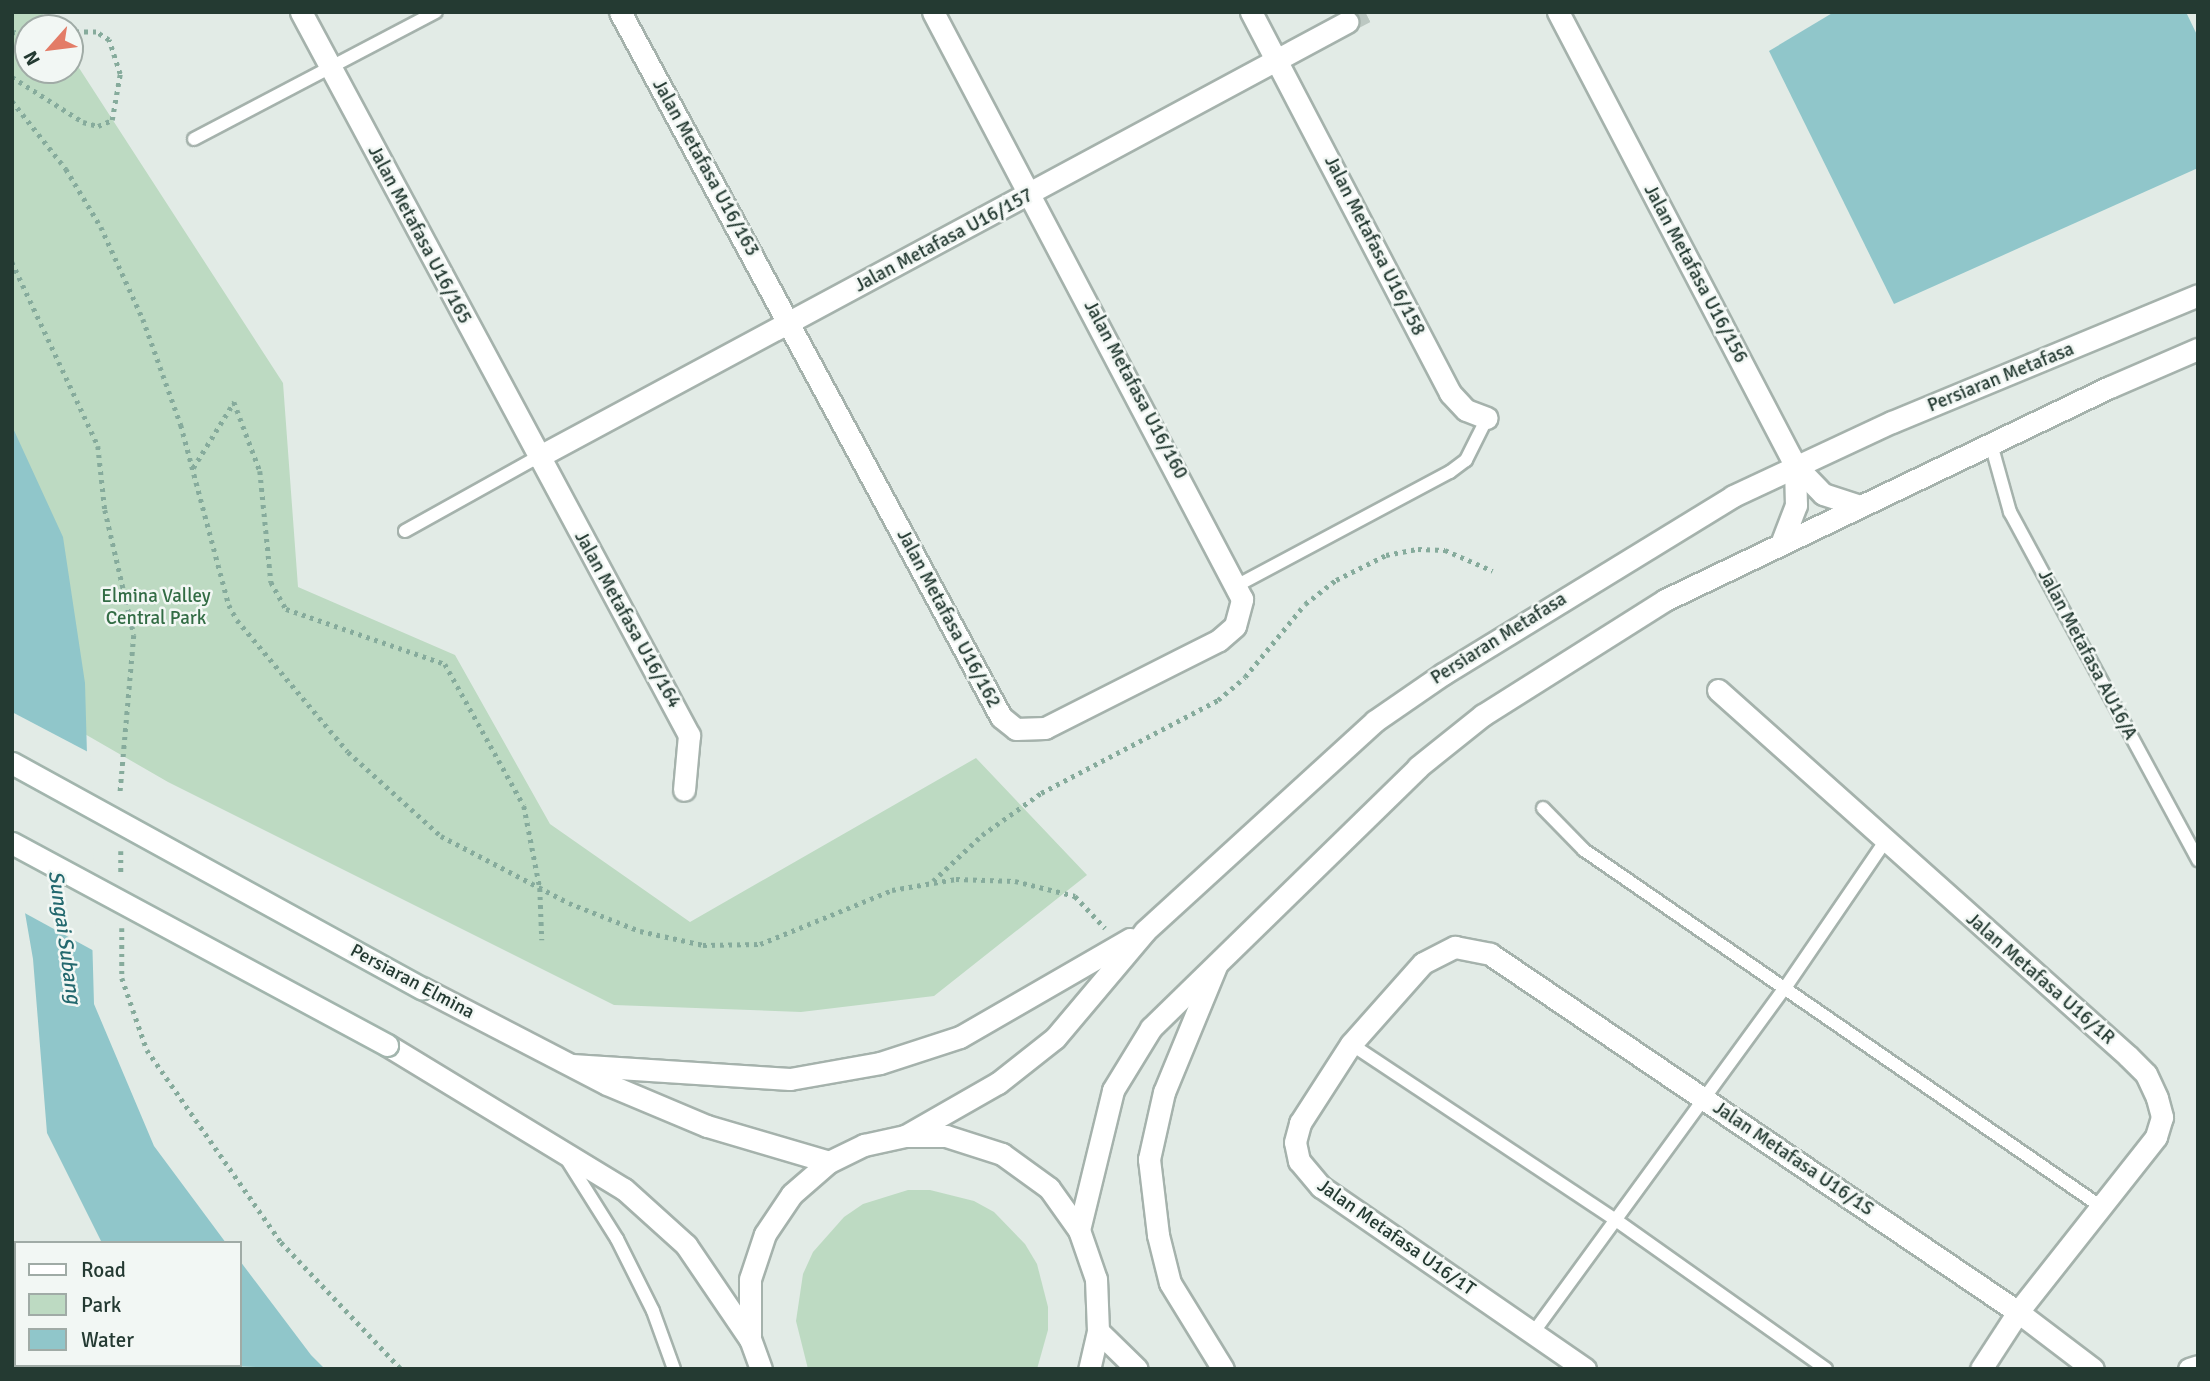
<!DOCTYPE html>
<html>
<head>
<meta charset="utf-8">
<style>
  body { margin:0 }
  #map { position:relative; width:2210px; height:1381px; overflow:hidden; background:#e2ebe6; font-family:Signika,sans-serif }
  div>[style] { position:absolute }
  .green>* { inset:0; background:#bddac2 }
  .water>* { inset:0; background:#90c6ca }
  .pier>* { inset:0; background:#e2ebe6 }
  .street-tunnel>* { height:21px; margin-top:-10.5px; transform-origin:0; background:repeating-linear-gradient(90deg,#bcc8c2 0 21px,transparent 0 31px) }
  .path>* { height:4.5px; margin-top:-2.25px; transform-origin:0; background:repeating-linear-gradient(90deg,#86ab9c 0 3.5px,transparent 0 8.5px) }
  .roads { filter:drop-shadow(2px 0 #a5b2ac) drop-shadow(-2px 0 #a5b2ac) drop-shadow(0 2px #a5b2ac) drop-shadow(0 -2px #a5b2ac) }
  .lane>* { height:12px; margin:-6px; padding:0 6px; transform-origin:6px; border-radius:6px; background:#fff }
  .street>* { height:21px; margin:-10.5px; padding:0 10.5px; transform-origin:10.5px; border-radius:10.5px; background:#fff }
  .secondary>* { height:21px; margin:-10.5px; padding:0 10.5px; transform-origin:10.5px; border-radius:10.5px; background:#fff }
  .bridges { filter:drop-shadow(2px 0 #a2b5ad) drop-shadow(-2px 0 #a2b5ad) drop-shadow(0 2px #a2b5ad) drop-shadow(0 -2px #a2b5ad) }
  .secondary-bridge>* { height:21px; margin:-10.5px; padding:0 10.5px; transform-origin:10.5px; border-radius:10.5px; background:#fff }
  span { translate:-50% -50%; white-space:nowrap; text-align:center; line-height:1.15; -webkit-text-stroke:5px #f2f7f4; paint-order:stroke }
  .street-label { font-size:19px; color:#243a32 }
  .park-label { font-size:19px; color:#326c44 }
  .water-label { font-size:21px; color:#24696f; font-style:italic }
  .frame { position:absolute; inset:0; border:14px solid #243a32; pointer-events:none }
  .legend { position:absolute; left:14px; top:1241px; width:228px; height:126px; box-sizing:border-box; background:#f2f7f4; border:2px solid #a0aba6; margin:0; padding:9px 12px; list-style:none; font-size:21px; color:#243a32 }
  .legend li { display:flex; align-items:center; gap:14px; height:35px }
  .legend b { width:35px; border:2px solid #a0aba6 }
  .north { position:absolute; left:14px; top:14px; width:70px; height:70px; box-sizing:border-box; background:#f2f7f4; border:2px solid #a0aba6; border-radius:50%; rotate:242deg; font-size:19px; font-weight:700; line-height:28px; text-align:center; color:#243a32 }
  .north::after { content:''; display:block; margin:auto; width:24px; height:32px; background:#e37c67; clip-path:polygon(50% 0,100% 100%,50% 72%,0 100%) }
</style>
</head>
<body>
<div id="map">
  <div class="green">
    <i style="clip-path:polygon(12px 12px,41px 12px,52px 28px,28px 28px,28px 70px,70px 70px,70px 54px,283px 383px,298px 587px,455px 655px,550px 824px,690px 922px,976px 758px,1087px 875px,934px 996px,801px 1012px,614px 1005px,168px 782px,12px 692px)"></i>
    <i style="clip-path:polygon(908px 1190px,930px 1190px,974px 1201px,994px 1212px,1025px 1244px,1037px 1264px,1048px 1307px,1048px 1330px,1037px 1369px,808px 1369px,796px 1321px,803px 1274px,813px 1252px,844px 1217px,863px 1204px)"></i>
  </div>
  <div class="water">
    <i style="clip-path:polygon(1834px 12px,2186px 12px,2198px 37px,2198px 168px,1894px 304px,1769px 51px)"></i>
    <i style="clip-path:polygon(12px 426px,63px 537px,85px 683px,94px 1004px,154px 1146px,226px 1243px,102px 1243px,47px 1133px,33px 959px,12px 838px)"></i>
    <i style="clip-path:polygon(240px 1261px,311px 1355px,325px 1369px,186px 1365px,240px 1365px)"></i>
  </div>
  <div class="pier">
    <i style="clip-path:polygon(12px 712px,90px 753px,96px 952px,21px 911px,12px 858px)"></i>
  </div>
  <div class="street-tunnel">
    <i style="left:1347px;top:22px;width:21px;rotate:-28deg"></i>
  </div>
  <div class="path">
    <i style="left:12px;top:32px;width:16px;rotate:4deg"></i>
    <i style="left:12px;top:77px;width:84px;rotate:32.4deg"></i>
    <i style="left:83px;top:122px;width:16px;rotate:15deg"></i>
    <i style="left:98px;top:126px;width:15px;rotate:-23deg"></i>
    <i style="left:112px;top:120px;width:47px;rotate:-80.1deg"></i>
    <i style="left:120px;top:74px;width:36px;rotate:-108deg"></i>
    <i style="left:109px;top:40px;width:15px;rotate:-148deg"></i>
    <i style="left:96px;top:32px;width:26px;rotate:180deg"></i>
    <i style="left:12px;top:101px;width:87px;rotate:51.5deg"></i>
    <i style="left:66px;top:169px;width:68px;rotate:58.9deg"></i>
    <i style="left:101px;top:227px;width:101px;rotate:65.5deg"></i>
    <i style="left:143px;top:319px;width:113px;rotate:70.3deg"></i>
    <i style="left:181px;top:425px;width:186px;rotate:75.1deg"></i>
    <i style="left:229px;top:605px;width:17px;rotate:62deg"></i>
    <i style="left:237px;top:620px;width:172px;rotate:49.9deg"></i>
    <i style="left:348px;top:752px;width:125px;rotate:42.1deg"></i>
    <i style="left:441px;top:836px;width:144px;rotate:27.6deg"></i>
    <i style="left:569px;top:903px;width:76px;rotate:21.5deg"></i>
    <i style="left:640px;top:931px;width:65px;rotate:12.5deg"></i>
    <i style="left:703px;top:945px;width:57px;rotate:-1deg"></i>
    <i style="left:760px;top:944px;width:143px;rotate:-22.2deg"></i>
    <i style="left:892px;top:890px;width:65px;rotate:-9.8deg"></i>
    <i style="left:956px;top:879px;width:59px;rotate:1.9deg"></i>
    <i style="left:1015px;top:881px;width:62px;rotate:14deg"></i>
    <i style="left:1075px;top:896px;width:44px;rotate:46.8deg"></i>
    <i style="left:12px;top:262px;width:203px;rotate:64.9deg"></i>
    <i style="left:98px;top:446px;width:64px;rotate:83.8deg"></i>
    <i style="left:105px;top:510px;width:128px;rotate:76.9deg"></i>
    <i style="left:134px;top:635px;width:160px;rotate:95deg"></i>
    <i style="left:193px;top:468px;width:78px;rotate:-58.2deg"></i>
    <i style="left:234px;top:402px;width:74px;rotate:69.4deg"></i>
    <i style="left:260px;top:471px;width:112px;rotate:84.3deg"></i>
    <i style="left:271px;top:582px;width:31px;rotate:61deg"></i>
    <i style="left:286px;top:609px;width:168px;rotate:19.1deg"></i>
    <i style="left:445px;top:664px;width:162px;rotate:60.9deg"></i>
    <i style="left:524px;top:806px;width:84px;rotate:79deg"></i>
    <i style="left:540px;top:888px;width:52px;rotate:87.8deg"></i>
    <i style="left:121px;top:851px;width:23px;rotate:90deg"></i>
    <i style="left:933px;top:881px;width:67px;rotate:-43.2deg"></i>
    <i style="left:982px;top:835px;width:72px;rotate:-35.4deg"></i>
    <i style="left:1041px;top:793px;width:200px;rotate:-27.7deg"></i>
    <i style="left:1218px;top:700px;width:35px;rotate:-40deg"></i>
    <i style="left:1245px;top:677px;width:94px;rotate:-50.6deg"></i>
    <i style="left:1305px;top:604px;width:39px;rotate:-38deg"></i>
    <i style="left:1336px;top:580px;width:56px;rotate:-26.6deg"></i>
    <i style="left:1386px;top:555px;width:33px;rotate:-11deg"></i>
    <i style="left:1418px;top:549px;width:27px;rotate:2deg"></i>
    <i style="left:1445px;top:550px;width:52px;rotate:23.6deg"></i>
    <i style="left:122px;top:928px;width:50px;rotate:90deg"></i>
    <i style="left:122px;top:978px;width:76px;rotate:70.9deg"></i>
    <i style="left:147px;top:1050px;width:234px;rotate:55.1deg"></i>
    <i style="left:281px;top:1242px;width:175px;rotate:46.6deg"></i>
  </div>
  <div class="roads">
    <div class="lane">
      <i style="left:194px;top:139px;width:273px;rotate:-27.7deg"></i>
      <i style="left:1991px;top:444px;width:71px;rotate:74.4deg"></i>
      <i style="left:2010px;top:512px;width:396px;rotate:61.6deg"></i>
      <i style="left:405px;top:531px;width:152px;rotate:-29.1deg"></i>
      <i style="left:1238px;top:585px;width:240px;rotate:-28.1deg"></i>
      <i style="left:1450px;top:472px;width:20px;rotate:-37deg"></i>
      <i style="left:1466px;top:460px;width:47px;rotate:-63.4deg"></i>
      <i style="left:1543px;top:808px;width:59px;rotate:45.7deg"></i>
      <i style="left:1584px;top:850px;width:627px;rotate:34.6deg"></i>
      <i style="left:1351px;top:1044px;width:315px;rotate:33.6deg"></i>
      <i style="left:1613px;top:1218px;width:261px;rotate:35.3deg"></i>
      <i style="left:566px;top:1158px;width:96px;rotate:57.8deg"></i>
      <i style="left:617px;top:1239px;width:80px;rotate:63.4deg"></i>
      <i style="left:653px;top:1311px;width:62px;rotate:70.1deg"></i>
      <i style="left:1533px;top:1333px;width:427px;rotate:-53.9deg"></i>
      <i style="left:1785px;top:988px;width:176px;rotate:-55.7deg"></i>
    </div>
    <div class="street">
      <i style="left:301px;top:12px;width:821px;rotate:61.78deg"></i>
      <i style="left:689px;top:735px;width:55px;rotate:95.2deg"></i>
      <i style="left:620px;top:12px;width:801px;rotate:61.61deg"></i>
      <i style="left:1001px;top:717px;width:19px;rotate:39deg"></i>
      <i style="left:1016px;top:729px;width:29px;rotate:-2deg"></i>
      <i style="left:1045px;top:728px;width:195px;rotate:-26.8deg"></i>
      <i style="left:1219px;top:640px;width:21px;rotate:-41deg"></i>
      <i style="left:1235px;top:626px;width:28px;rotate:-75deg"></i>
      <i style="left:1242px;top:599px;width:663px;rotate:-117.76deg"></i>
      <i style="left:1251px;top:12px;width:430px;rotate:62.4deg"></i>
      <i style="left:1450px;top:393px;width:23px;rotate:47deg"></i>
      <i style="left:1466px;top:410px;width:22px;rotate:21deg"></i>
      <i style="left:538px;top:457px;width:919px;rotate:-28.27deg"></i>
      <i style="left:1718px;top:690px;width:550px;rotate:41.75deg"></i>
      <i style="left:2128px;top:1056px;width:25px;rotate:45deg"></i>
      <i style="left:2146px;top:1074px;width:26px;rotate:65deg"></i>
      <i style="left:2157px;top:1098px;width:20px;rotate:75deg"></i>
      <i style="left:2162px;top:1117px;width:21px;rotate:107deg"></i>
      <i style="left:2156px;top:1137px;width:223px;rotate:128.3deg"></i>
      <i style="left:2018px;top:1312px;width:68px;rotate:123deg"></i>
      <i style="left:1585px;top:1369px;width:321px;rotate:-145.4deg"></i>
      <i style="left:1321px;top:1187px;width:34px;rotate:-130deg"></i>
      <i style="left:1299px;top:1161px;width:19px;rotate:-102deg"></i>
      <i style="left:1295px;top:1142px;width:20px;rotate:-75deg"></i>
      <i style="left:1300px;top:1123px;width:94px;rotate:-57.2deg"></i>
      <i style="left:1351px;top:1044px;width:108px;rotate:-48.4deg"></i>
      <i style="left:1423px;top:963px;width:36px;rotate:-27deg"></i>
      <i style="left:1455px;top:947px;width:36px;rotate:11deg"></i>
      <i style="left:1490px;top:954px;width:638px;rotate:34.14deg"></i>
      <i style="left:2018px;top:1312px;width:94px;rotate:37.2deg"></i>
      <i style="left:2189px;top:1369px;width:9px;rotate:-18deg"></i>
    </div>
    <div class="secondary">
      <i style="left:1558px;top:12px;width:511px;rotate:62.38deg"></i>
      <i style="left:1795px;top:465px;width:40px;rotate:88.6deg"></i>
      <i style="left:1796px;top:505px;width:40px;rotate:111deg"></i>
      <i style="left:1795px;top:465px;width:40px;rotate:46deg"></i>
      <i style="left:1823px;top:494px;width:38px;rotate:18deg"></i>
      <i style="left:1216px;top:966px;width:136px;rotate:112.4deg"></i>
      <i style="left:1164px;top:1092px;width:69px;rotate:102.6deg"></i>
      <i style="left:1149px;top:1159px;width:77px;rotate:83.2deg"></i>
      <i style="left:1158px;top:1235px;width:49px;rotate:76deg"></i>
      <i style="left:1170px;top:1283px;width:101px;rotate:58.4deg"></i>
      <i style="left:422px;top:988px;width:208px;rotate:27.4deg"></i>
      <i style="left:607px;top:1084px;width:108px;rotate:22.8deg"></i>
      <i style="left:707px;top:1126px;width:127px;rotate:16.4deg"></i>
      <i style="left:387px;top:1045px;width:277px;rotate:31.3deg"></i>
      <i style="left:624px;top:1189px;width:84px;rotate:42.1deg"></i>
      <i style="left:686px;top:1245px;width:114px;rotate:55.8deg"></i>
      <i style="left:572px;top:1065px;width:218px;rotate:3.7deg"></i>
      <i style="left:790px;top:1079px;width:91px;rotate:-10.1deg"></i>
      <i style="left:880px;top:1063px;width:84px;rotate:-18deg"></i>
      <i style="left:960px;top:1037px;width:196px;rotate:-30deg"></i>
      <i style="left:905px;top:1136px;width:107px;rotate:-29.7deg"></i>
      <i style="left:998px;top:1083px;width:73px;rotate:-38.3deg"></i>
      <i style="left:1055px;top:1038px;width:140px;rotate:-49.9deg"></i>
      <i style="left:1145px;top:931px;width:311px;rotate:-42.4deg"></i>
      <i style="left:1375px;top:721px;width:83px;rotate:-34.7deg"></i>
      <i style="left:1443px;top:674px;width:340px;rotate:-31.5deg"></i>
      <i style="left:1733px;top:496px;width:175px;rotate:-25deg"></i>
      <i style="left:1892px;top:422px;width:331px;rotate:-22.5deg"></i>
      <i style="left:1079px;top:1230px;width:144px;rotate:-76.3deg"></i>
      <i style="left:1113px;top:1090px;width:73px;rotate:-58.5deg"></i>
      <i style="left:1151px;top:1028px;width:373px;rotate:-44.3deg"></i>
      <i style="left:1418px;top:767px;width:83px;rotate:-38.7deg"></i>
      <i style="left:1483px;top:715px;width:215px;rotate:-32.3deg"></i>
      <i style="left:1665px;top:600px;width:493px;rotate:-25.6deg"></i>
      <i style="left:2110px;top:387px;width:96px;rotate:-23.4deg"></i>
      <i style="left:1098px;top:1331px;width:54px;rotate:44.3deg"></i>
      <i style="left:761px;top:1369px;width:32px;rotate:-110deg"></i>
      <i style="left:750px;top:1339px;width:60px;rotate:-90deg"></i>
      <i style="left:750px;top:1279px;width:47px;rotate:-71.6deg"></i>
      <i style="left:765px;top:1234px;width:48px;rotate:-56deg"></i>
      <i style="left:792px;top:1194px;width:49px;rotate:-40.9deg"></i>
      <i style="left:829px;top:1162px;width:39px;rotate:-26deg"></i>
      <i style="left:864px;top:1145px;width:42px;rotate:-12.4deg"></i>
      <i style="left:905px;top:1136px;width:41px"></i>
      <i style="left:946px;top:1136px;width:59px;rotate:17.8deg"></i>
      <i style="left:1002px;top:1154px;width:58px;rotate:35.9deg"></i>
      <i style="left:1049px;top:1188px;width:52px;rotate:54.5deg"></i>
      <i style="left:1079px;top:1230px;width:52px;rotate:70.9deg"></i>
      <i style="left:1096px;top:1279px;width:52px;rotate:87.8deg"></i>
      <i style="left:1098px;top:1331px;width:39px;rotate:103deg"></i>
    </div>
  </div>
  <div class="bridges">
    <div class="secondary-bridge">
      <i style="left:12px;top:763px;width:468px;rotate:28.8deg"></i>
      <i style="left:12px;top:843px;width:426px;rotate:28.3deg"></i>
    </div>
  </div>
  <div class="street-label">
    <span style="left:705px;top:168px;rotate:61deg">Jalan Metafasa U16/163</span>
    <span style="left:419px;top:235px;rotate:62deg">Jalan Metafasa U16/165</span>
    <span style="left:944px;top:241px;rotate:-28deg">Jalan Metafasa U16/157</span>
    <span style="left:1374px;top:246px;rotate:63deg">Jalan Metafasa U16/158</span>
    <span style="left:1695px;top:274px;rotate:62deg">Jalan Metafasa U16/156</span>
    <span style="left:2001px;top:378px;rotate:-22deg">Persiaran Metafasa</span>
    <span style="left:1135px;top:390px;rotate:62deg">Jalan Metafasa U16/160</span>
    <span style="left:948px;top:619px;rotate:62deg">Jalan Metafasa U16/162</span>
    <span style="left:627px;top:620px;rotate:61deg">Jalan Metafasa U16/164</span>
    <span style="left:1499px;top:639px;rotate:-32deg">Persiaran Metafasa</span>
    <span style="left:2087px;top:655px;rotate:62deg">Jalan Metafasa AU16/A</span>
    <span style="left:2040px;top:979px;rotate:41deg">Jalan Metafasa U16/1R</span>
    <span style="left:412px;top:982px;rotate:28deg">Persiaran Elmina</span>
    <span style="left:1793px;top:1159px;rotate:34deg">Jalan Metafasa U16/1S</span>
    <span style="left:1396px;top:1238px;rotate:35deg">Jalan Metafasa U16/1T</span>
  </div>
  <div class="park-label">
    <span style="left:156px;top:608px">Elmina Valley<br>Central Park</span>
  </div>
  <div class="water-label">
    <span style="left:65px;top:937px;rotate:82deg">Sungai Subang</span>
  </div>
  <div class="frame"></div>
  <ul class="legend">
  <li><b style="height:9px;background:#fff"></b>Road</li>
  <li><b style="height:19px;background:#bddac2"></b>Park</li>
  <li><b style="height:19px;background:#90c6ca"></b>Water</li>
  </ul>
  <div class="north">N</div>
</div>
</body>
</html>
